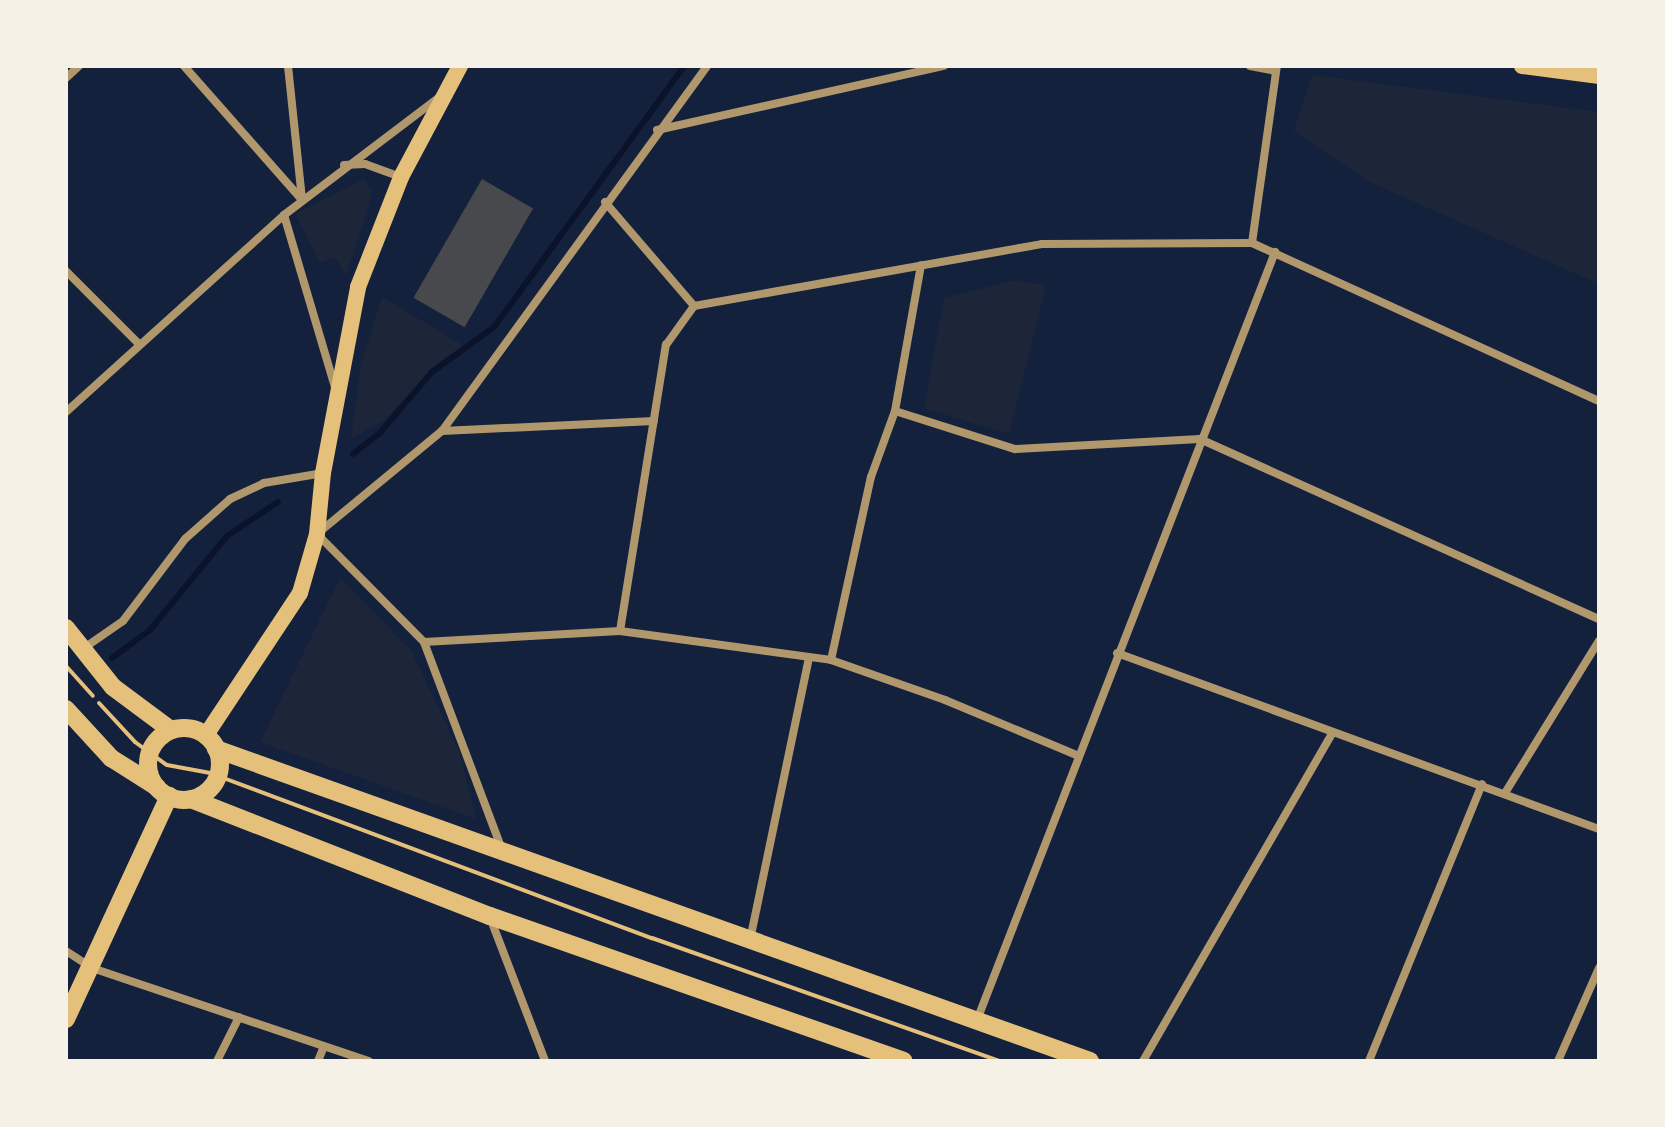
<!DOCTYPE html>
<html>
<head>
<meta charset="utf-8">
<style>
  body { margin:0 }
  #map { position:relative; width:1665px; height:1127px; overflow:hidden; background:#14213d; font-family:Poppins,sans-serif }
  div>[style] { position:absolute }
  .green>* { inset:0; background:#1d2539 }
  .stream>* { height:6px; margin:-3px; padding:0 3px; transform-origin:3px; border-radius:3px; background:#0b132b }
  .building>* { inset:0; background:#48494c; transform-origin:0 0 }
  .path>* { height:4px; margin:-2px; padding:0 2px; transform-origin:2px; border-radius:2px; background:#e5c07b }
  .minor>* { height:8px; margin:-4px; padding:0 4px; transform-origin:4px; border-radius:4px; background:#b1986c }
  .secondary>* { height:16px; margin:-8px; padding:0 8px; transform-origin:8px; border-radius:8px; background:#e5c07b }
  .primary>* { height:18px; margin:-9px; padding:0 9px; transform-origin:9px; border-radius:9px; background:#e5c07b }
  .primary>.ring { margin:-9px; padding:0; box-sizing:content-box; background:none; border:18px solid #e5c07b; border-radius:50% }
  span { translate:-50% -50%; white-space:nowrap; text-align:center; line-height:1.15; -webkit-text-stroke:8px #f6f1e7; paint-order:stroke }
  .frame { position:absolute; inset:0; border:68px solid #f6f1e7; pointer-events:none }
</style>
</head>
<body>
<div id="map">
  <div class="green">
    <i style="clip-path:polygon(1312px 75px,1599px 112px,1599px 284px,1370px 182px,1294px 131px)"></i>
    <i style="clip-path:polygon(364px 179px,373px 191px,346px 276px,335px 257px,320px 263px,295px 214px)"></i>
    <i style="clip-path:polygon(1012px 281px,1046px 285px,1009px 434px,924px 408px,944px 298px)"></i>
    <i style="clip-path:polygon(382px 297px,464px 346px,438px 363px,383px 421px,351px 438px,361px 366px)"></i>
    <i style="clip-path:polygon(340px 578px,411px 650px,459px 751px,476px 819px,260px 742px)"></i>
  </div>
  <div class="stream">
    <i style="left:353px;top:454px;width:33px;rotate:-38deg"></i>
    <i style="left:379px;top:434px;width:82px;rotate:-49.5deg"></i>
    <i style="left:432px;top:372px;width:77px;rotate:-36deg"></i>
    <i style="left:494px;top:327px;width:323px;rotate:-53.9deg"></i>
    <i style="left:112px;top:658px;width:47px;rotate:-36.4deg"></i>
    <i style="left:150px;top:630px;width:122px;rotate:-50.7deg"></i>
    <i style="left:227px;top:536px;width:61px;rotate:-33.7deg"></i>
  </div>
  <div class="building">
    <i style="left:482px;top:179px;width:59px;height:137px;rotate:30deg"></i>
  </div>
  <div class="path">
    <i style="left:66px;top:666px;width:40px;rotate:48deg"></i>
    <i style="left:99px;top:703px;width:53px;rotate:47.3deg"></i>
    <i style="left:135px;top:742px;width:39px;rotate:36deg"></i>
    <i style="left:167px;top:765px;width:44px;rotate:10.5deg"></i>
    <i style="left:210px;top:773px;width:472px;rotate:20.5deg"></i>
    <i style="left:652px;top:938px;width:369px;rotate:19.5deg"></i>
  </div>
  <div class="minor">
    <i style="left:184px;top:66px;width:179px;rotate:48.6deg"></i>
    <i style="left:288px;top:66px;width:135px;rotate:84deg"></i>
    <i style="left:1250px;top:66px;width:26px;rotate:11deg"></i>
    <i style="left:66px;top:78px;width:18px;rotate:-43deg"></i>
    <i style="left:657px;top:130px;width:294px;rotate:-12.6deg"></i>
    <i style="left:344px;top:165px;width:21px;rotate:-3deg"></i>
    <i style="left:365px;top:164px;width:38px;rotate:20deg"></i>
    <i style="left:605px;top:202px;width:137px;rotate:49.4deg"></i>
    <i style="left:284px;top:215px;width:179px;rotate:73.5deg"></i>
    <i style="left:1252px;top:243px;width:179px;rotate:-82deg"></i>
    <i style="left:66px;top:271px;width:103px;rotate:45deg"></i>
    <i style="left:895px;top:411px;width:126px;rotate:17.6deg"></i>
    <i style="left:1015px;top:449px;width:185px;rotate:-3.1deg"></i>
    <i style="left:1200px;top:439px;width:438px;rotate:24.3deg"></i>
    <i style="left:66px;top:412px;width:294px;rotate:-42.1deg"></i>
    <i style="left:284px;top:215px;width:193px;rotate:-37.2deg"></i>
    <i style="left:442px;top:431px;width:212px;rotate:-2.7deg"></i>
    <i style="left:620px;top:631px;width:290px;rotate:-80.9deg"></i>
    <i style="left:666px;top:345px;width:48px;rotate:-54.3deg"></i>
    <i style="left:694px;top:306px;width:353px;rotate:-10.1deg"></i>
    <i style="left:1042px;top:244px;width:210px;rotate:-0.3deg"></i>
    <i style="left:1252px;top:243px;width:381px;rotate:24.5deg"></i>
    <i style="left:424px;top:642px;width:196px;rotate:-3.2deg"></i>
    <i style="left:620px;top:631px;width:213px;rotate:7.8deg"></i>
    <i style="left:831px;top:660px;width:121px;rotate:19.3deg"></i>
    <i style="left:945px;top:700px;width:145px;rotate:22.7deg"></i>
    <i style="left:84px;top:648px;width:47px;rotate:-34.7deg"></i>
    <i style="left:123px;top:621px;width:103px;rotate:-52.9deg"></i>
    <i style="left:185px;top:539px;width:60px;rotate:-41.6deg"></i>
    <i style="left:230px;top:499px;width:38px;rotate:-25deg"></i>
    <i style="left:264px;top:483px;width:60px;rotate:-9.6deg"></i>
    <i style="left:1117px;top:653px;width:513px;rotate:20.06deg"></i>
    <i style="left:831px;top:660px;width:187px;rotate:-77.7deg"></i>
    <i style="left:871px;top:477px;width:70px;rotate:-70deg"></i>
    <i style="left:895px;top:411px;width:148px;rotate:-79.9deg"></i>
    <i style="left:1505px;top:793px;width:179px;rotate:-58.3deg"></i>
    <i style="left:501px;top:847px;width:219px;rotate:-110.6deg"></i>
    <i style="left:424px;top:642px;width:152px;rotate:-134.7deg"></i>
    <i style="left:317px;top:534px;width:162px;rotate:-39.5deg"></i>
    <i style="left:442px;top:431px;width:451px;rotate:-54deg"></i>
    <i style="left:491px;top:920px;width:151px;rotate:69deg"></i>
    <i style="left:750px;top:940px;width:288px;rotate:-78.2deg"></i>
    <i style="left:66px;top:951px;width:31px;rotate:33deg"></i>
    <i style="left:92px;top:968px;width:292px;rotate:18.6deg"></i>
    <i style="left:977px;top:1020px;width:824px;rotate:-68.79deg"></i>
    <i style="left:217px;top:1061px;width:49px;rotate:-63.4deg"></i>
    <i style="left:318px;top:1061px;width:16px;rotate:-68deg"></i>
    <i style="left:1143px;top:1061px;width:379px;rotate:-60deg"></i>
    <i style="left:1369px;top:1061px;width:299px;rotate:-67.8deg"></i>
    <i style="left:1558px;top:1061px;width:102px;rotate:-66.2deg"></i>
  </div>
  <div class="secondary">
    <i style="left:1522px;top:66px;width:78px;rotate:7.4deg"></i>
    <i style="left:206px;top:735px;width:170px;rotate:-56.5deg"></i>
    <i style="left:300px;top:593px;width:61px;rotate:-73.9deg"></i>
    <i style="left:317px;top:534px;width:61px;rotate:-84.4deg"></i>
    <i style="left:323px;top:473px;width:189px;rotate:-79.3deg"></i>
    <i style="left:358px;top:287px;width:118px;rotate:-68.6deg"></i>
    <i style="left:401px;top:177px;width:126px;rotate:-62deg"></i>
  </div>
  <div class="primary">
    <i style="left:66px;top:628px;width:75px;rotate:51.5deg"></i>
    <i style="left:113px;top:687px;width:72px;rotate:36.6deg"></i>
    <i style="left:66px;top:709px;width:67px;rotate:47.4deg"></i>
    <i style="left:111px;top:758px;width:54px;rotate:32.2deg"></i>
    <i class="ring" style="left:148px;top:728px;width:54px;height:54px"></i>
    <i style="left:216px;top:749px;width:928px;rotate:19.65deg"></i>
    <i style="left:191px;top:799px;width:321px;rotate:21.4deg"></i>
    <i style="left:490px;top:916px;width:438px;rotate:19.3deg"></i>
    <i style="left:66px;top:1019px;width:246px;rotate:-65.2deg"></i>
  </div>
  <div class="frame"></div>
</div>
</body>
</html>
